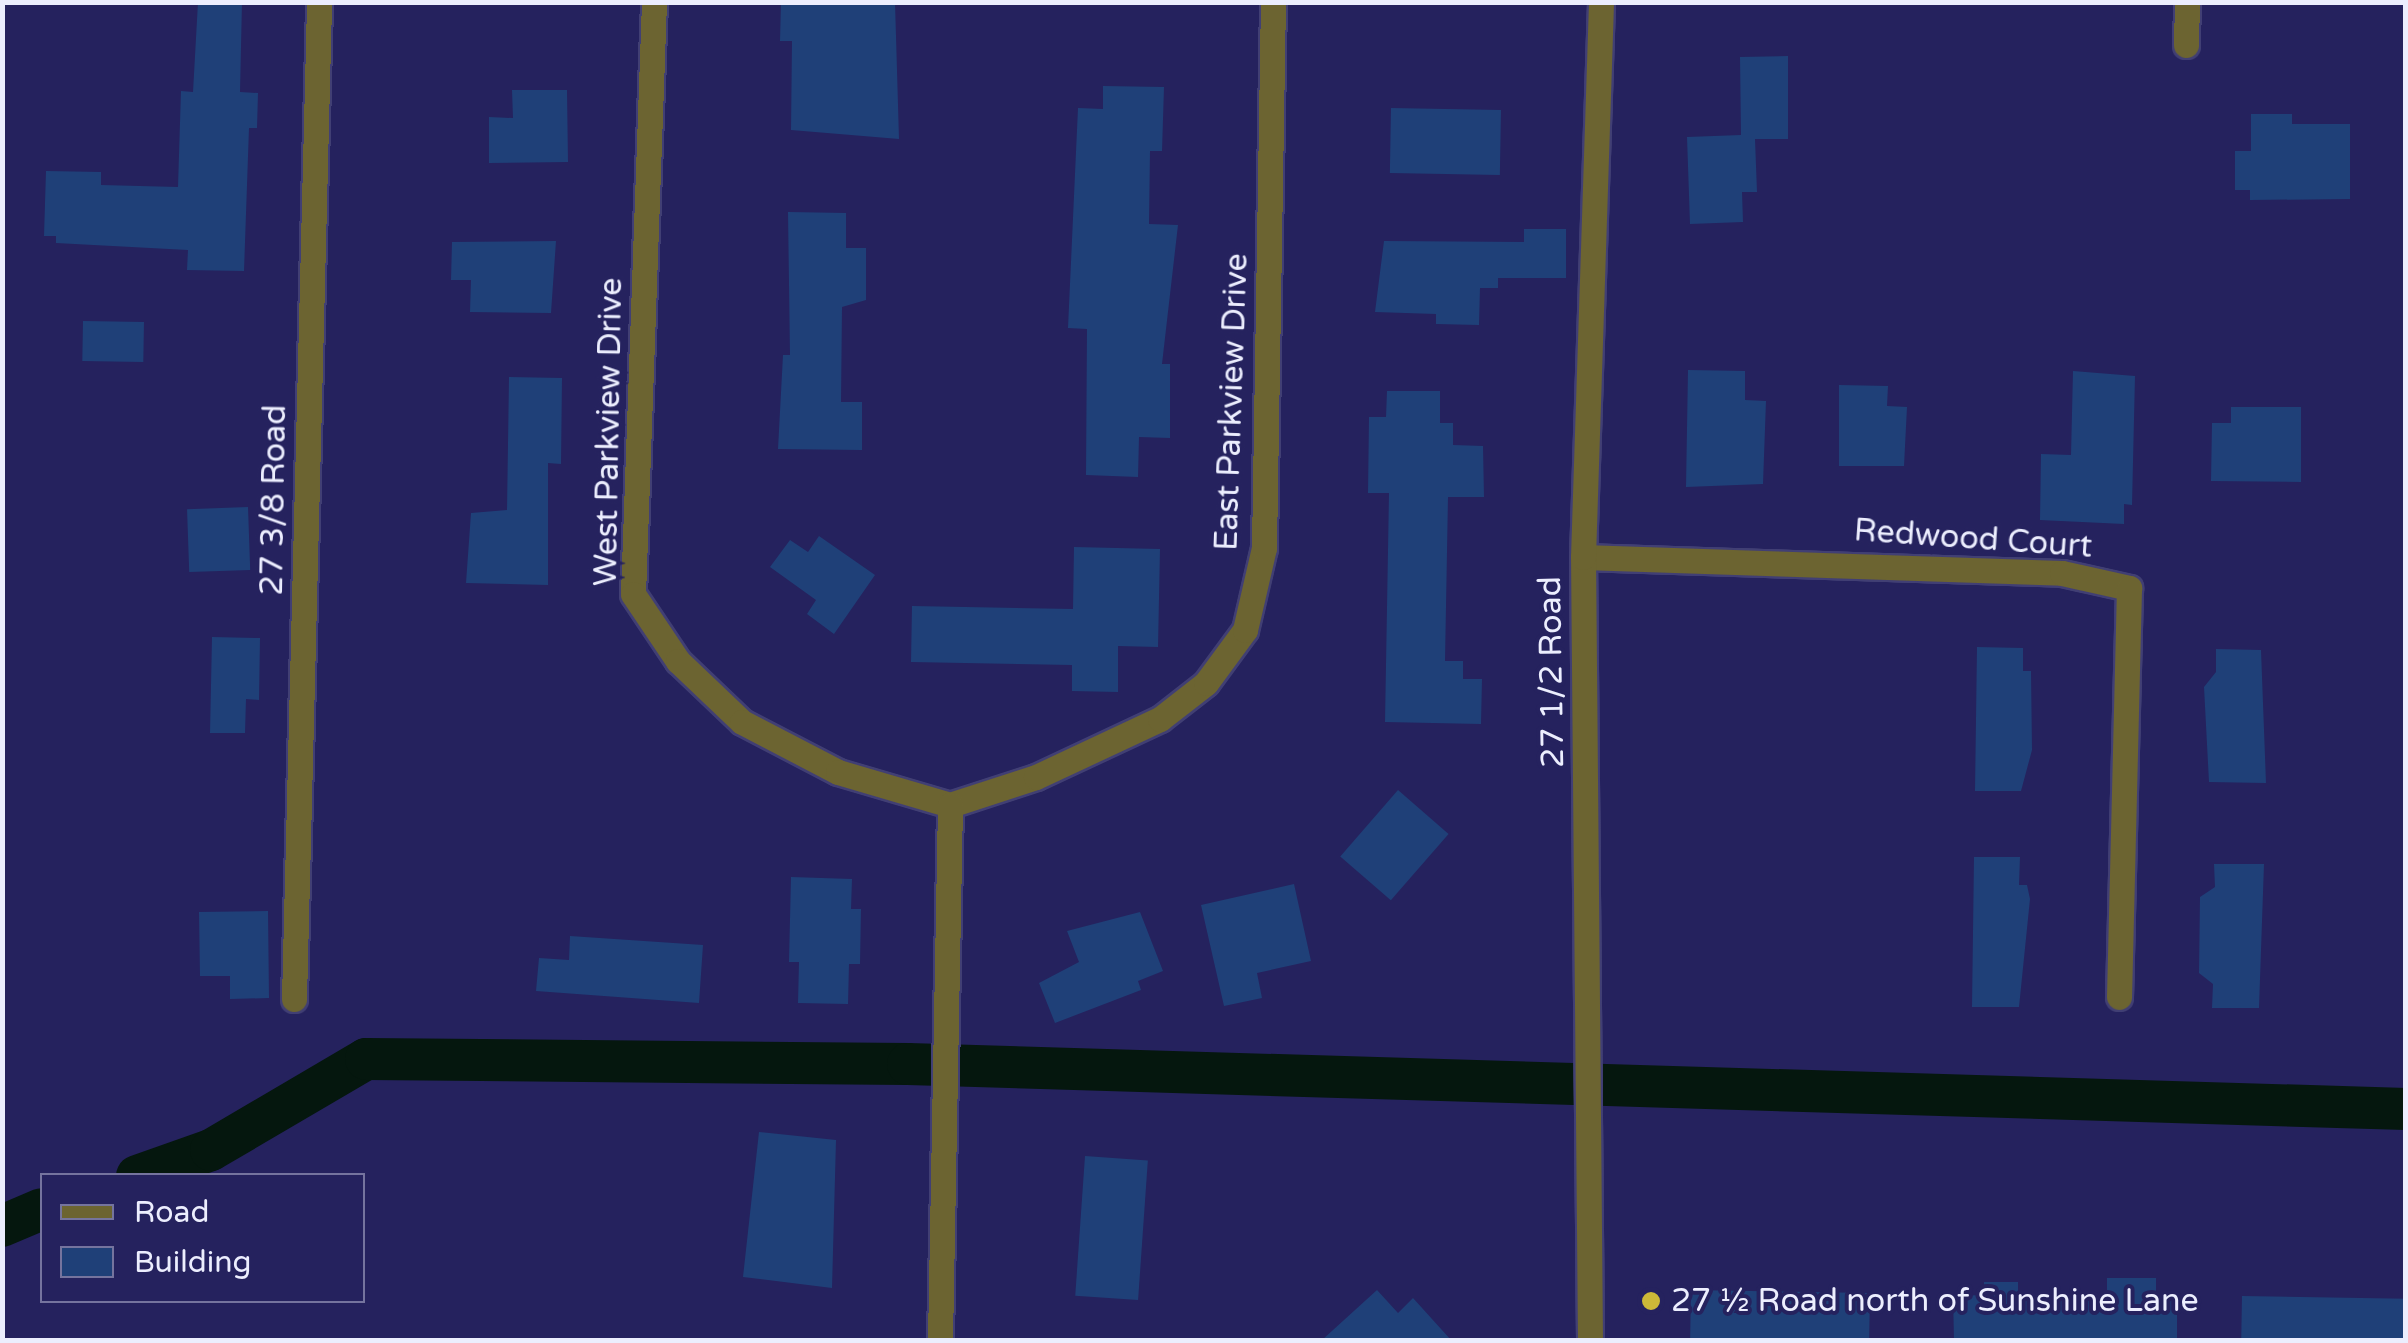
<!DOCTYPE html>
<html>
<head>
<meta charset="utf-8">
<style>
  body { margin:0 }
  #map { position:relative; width:2408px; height:1343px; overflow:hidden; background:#25225e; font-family:"Varela Round",sans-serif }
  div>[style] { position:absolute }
  .canal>* { height:42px; margin:-21px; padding:0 21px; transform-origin:21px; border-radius:21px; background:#05170e }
  .building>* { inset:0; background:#1f4078; transform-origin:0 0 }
  .roads { filter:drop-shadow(2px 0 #413f74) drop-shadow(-2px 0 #413f74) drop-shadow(0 2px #413f74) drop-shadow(0 -2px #413f74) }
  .minor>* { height:25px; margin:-12.5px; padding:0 12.5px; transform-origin:12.5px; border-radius:12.5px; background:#6c6431 }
  .dots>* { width:28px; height:28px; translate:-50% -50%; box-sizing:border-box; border:5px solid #25225e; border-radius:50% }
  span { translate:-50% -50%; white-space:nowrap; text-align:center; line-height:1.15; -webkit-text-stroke:8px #25225e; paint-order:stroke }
  .street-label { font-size:32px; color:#eceefe }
  .poi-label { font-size:32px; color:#eceefe }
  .left { translate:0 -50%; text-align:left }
  .frame { position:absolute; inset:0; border:5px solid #eceefe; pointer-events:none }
  .legend { position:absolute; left:40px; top:1173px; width:325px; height:130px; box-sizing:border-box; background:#25225e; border:2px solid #75749e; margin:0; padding:12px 18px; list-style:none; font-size:30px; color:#eceefe }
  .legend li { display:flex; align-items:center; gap:20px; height:50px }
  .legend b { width:50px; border:2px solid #75749e }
</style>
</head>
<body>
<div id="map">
  <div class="canal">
    <i style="left:137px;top:1176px;width:78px;rotate:-19.4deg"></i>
    <i style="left:211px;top:1150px;width:180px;rotate:-30.4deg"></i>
    <i style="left:366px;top:1059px;width:542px;rotate:0.53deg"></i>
    <i style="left:908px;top:1064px;width:1499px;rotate:1.72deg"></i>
    <i style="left:2px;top:1226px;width:43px;rotate:-23deg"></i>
  </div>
  <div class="building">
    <i style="clip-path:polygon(198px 2px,242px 2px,240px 92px,258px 93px,257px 128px,249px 128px,244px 271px,187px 270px,188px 250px,56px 243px,56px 236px,44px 236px,46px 171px,101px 172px,101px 185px,178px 187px,181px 91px,193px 92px)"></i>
    <i style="clip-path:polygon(781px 2px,895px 2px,899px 139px,791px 130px,792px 41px,780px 41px)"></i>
    <i style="clip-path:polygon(1788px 56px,1788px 139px,1755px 139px,1757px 192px,1742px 192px,1743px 222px,1690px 224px,1687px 137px,1741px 135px,1740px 57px)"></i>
    <i style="clip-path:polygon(1103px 86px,1164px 87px,1162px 151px,1150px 151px,1149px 224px,1178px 225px,1162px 364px,1170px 364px,1170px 438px,1139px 437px,1138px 477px,1086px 475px,1087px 329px,1068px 328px,1078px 108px,1103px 109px)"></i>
    <i style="clip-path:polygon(512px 90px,567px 90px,568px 162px,489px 163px,489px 117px,513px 118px)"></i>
    <i style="left:1391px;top:108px;width:110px;height:65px;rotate:1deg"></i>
    <i style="clip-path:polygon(2251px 114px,2292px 114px,2292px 124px,2350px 124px,2350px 199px,2250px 200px,2250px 190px,2235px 190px,2235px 151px,2251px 151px)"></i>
    <i style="clip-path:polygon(788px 212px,846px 213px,846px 248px,866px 248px,866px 300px,842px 307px,841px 402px,862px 402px,862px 450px,778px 449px,783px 355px,790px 355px)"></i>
    <i style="clip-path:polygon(1524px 229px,1566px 229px,1566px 278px,1498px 278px,1498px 288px,1480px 288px,1479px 325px,1436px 324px,1436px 314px,1375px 312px,1384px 241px,1524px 242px)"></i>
    <i style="clip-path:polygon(556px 241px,551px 313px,470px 312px,471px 280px,451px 280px,452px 242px)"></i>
    <i style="left:83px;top:321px;width:61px;height:40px;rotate:1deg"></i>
    <i style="clip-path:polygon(1688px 370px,1745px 371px,1745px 400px,1766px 401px,1763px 484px,1686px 487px)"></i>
    <i style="clip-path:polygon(2073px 371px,2135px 376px,2132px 505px,2124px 504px,2124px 524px,2040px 520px,2041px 454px,2071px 455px)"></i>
    <i style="clip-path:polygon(509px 377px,562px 378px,561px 464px,548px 463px,548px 585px,466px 583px,471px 513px,507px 510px)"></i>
    <i style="clip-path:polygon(1839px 385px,1888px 386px,1887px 406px,1907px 407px,1904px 466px,1839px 466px)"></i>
    <i style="clip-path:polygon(1387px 391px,1440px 391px,1440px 423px,1453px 423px,1453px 445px,1483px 446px,1484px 497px,1448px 497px,1445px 661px,1463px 661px,1463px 679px,1482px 679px,1481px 724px,1385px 722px,1389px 493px,1368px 493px,1369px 417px,1386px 417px)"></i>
    <i style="clip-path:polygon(2231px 407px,2301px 407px,2301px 482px,2211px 481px,2212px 423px,2231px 423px)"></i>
    <i style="left:248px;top:507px;width:63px;height:61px;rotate:88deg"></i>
    <i style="clip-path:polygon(819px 536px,875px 575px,834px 634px,807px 614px,816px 600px,770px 567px,790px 540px,808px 552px)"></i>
    <i style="clip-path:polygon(1074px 547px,1160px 549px,1158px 647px,1118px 646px,1118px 692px,1072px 691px,1072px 665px,911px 662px,912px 606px,1073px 609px)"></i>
    <i style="clip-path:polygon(212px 637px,260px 638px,259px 700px,246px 699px,245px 733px,210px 733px)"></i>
    <i style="clip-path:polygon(1977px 647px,2023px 648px,2023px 671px,2031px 671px,2032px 750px,2021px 791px,1975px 791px)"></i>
    <i style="clip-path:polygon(2216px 649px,2261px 650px,2266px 783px,2209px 782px,2204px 687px,2216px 672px)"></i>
    <i style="left:1398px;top:790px;width:67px;height:88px;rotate:41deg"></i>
    <i style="clip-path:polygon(1974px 857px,2020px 857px,2019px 885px,2027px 885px,2030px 899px,2019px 1007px,1972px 1007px)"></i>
    <i style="clip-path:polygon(2214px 864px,2264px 864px,2259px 1008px,2212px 1008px,2213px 984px,2199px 973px,2200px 897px,2215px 887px)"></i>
    <i style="clip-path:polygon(791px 877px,852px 879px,851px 909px,861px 909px,860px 964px,849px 964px,848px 1004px,798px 1003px,799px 962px,789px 962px)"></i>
    <i style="clip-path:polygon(1294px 884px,1311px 961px,1257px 973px,1262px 998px,1224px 1006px,1201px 905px)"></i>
    <i style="clip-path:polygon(268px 911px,269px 998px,230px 999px,230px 976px,200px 976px,199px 912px)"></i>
    <i style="clip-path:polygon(1140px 912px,1163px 971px,1138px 981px,1141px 990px,1055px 1023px,1039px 983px,1079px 962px,1067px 931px)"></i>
    <i style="clip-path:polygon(570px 936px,703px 945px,699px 1003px,536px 991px,539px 958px,569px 960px)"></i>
    <i style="clip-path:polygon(759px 1132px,836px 1140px,832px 1288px,743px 1277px)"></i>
    <i style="left:1085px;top:1156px;width:63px;height:140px;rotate:4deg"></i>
    <i style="clip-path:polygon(2107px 1278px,2156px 1278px,2156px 1295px,2177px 1295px,2177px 1340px,1954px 1340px,1953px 1296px,1984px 1295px,1984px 1282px,2018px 1282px,2018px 1294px,2107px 1296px)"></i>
    <i style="clip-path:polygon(1377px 1290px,1398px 1313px,1413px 1298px,1451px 1340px,1322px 1340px)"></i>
    <i style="left:1691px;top:1290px;width:179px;height:50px;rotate:1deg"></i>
    <i style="left:2242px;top:1296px;width:164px;height:44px;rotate:1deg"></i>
  </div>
  <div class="roads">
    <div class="minor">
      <i style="left:654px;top:2px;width:592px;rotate:92.03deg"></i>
      <i style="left:633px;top:594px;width:81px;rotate:56.1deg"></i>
      <i style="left:678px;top:661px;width:88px;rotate:43.6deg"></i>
      <i style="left:742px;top:722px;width:108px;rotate:27.5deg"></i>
      <i style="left:838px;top:772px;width:117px;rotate:16.4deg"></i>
      <i style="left:2186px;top:45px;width:43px;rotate:-88.7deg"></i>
      <i style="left:1583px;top:557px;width:479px;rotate:1.9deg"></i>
      <i style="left:2062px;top:573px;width:69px;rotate:12.6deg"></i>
      <i style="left:2129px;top:588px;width:409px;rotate:91.4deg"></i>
      <i style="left:950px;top:805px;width:90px;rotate:-18deg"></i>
      <i style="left:1036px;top:777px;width:137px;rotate:-25.1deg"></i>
      <i style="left:1160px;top:719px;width:58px;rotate:-38deg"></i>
      <i style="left:1206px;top:683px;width:66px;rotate:-53.7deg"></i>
      <i style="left:1245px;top:630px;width:84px;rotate:-77deg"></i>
      <i style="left:1264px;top:548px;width:546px;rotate:-89.06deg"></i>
      <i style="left:294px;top:999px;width:997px;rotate:-88.56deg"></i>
      <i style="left:940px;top:1340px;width:535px;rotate:-88.93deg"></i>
      <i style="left:1590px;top:1340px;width:783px;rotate:-90.51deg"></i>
      <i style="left:1583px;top:557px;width:555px;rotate:-88.14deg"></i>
    </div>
  </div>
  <div class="dots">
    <i style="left:1651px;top:1301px;background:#cdb938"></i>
  </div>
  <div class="street-label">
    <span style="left:1232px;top:402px;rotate:-88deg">East Parkview Drive</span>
    <span style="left:609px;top:432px;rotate:-89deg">West Parkview Drive</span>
    <span style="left:274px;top:500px;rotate:-89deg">27 3/8 Road</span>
    <span style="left:1973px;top:539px;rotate:4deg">Redwood Court</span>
    <span style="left:1552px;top:672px;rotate:-91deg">27 1/2 Road</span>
  </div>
  <div class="poi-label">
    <span class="left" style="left:1671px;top:1301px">27 ½ Road north of Sunshine Lane</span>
  </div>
  <div class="frame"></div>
  <ul class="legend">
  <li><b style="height:12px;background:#6c6431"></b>Road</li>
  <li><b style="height:28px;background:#1f4078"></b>Building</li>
  </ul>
</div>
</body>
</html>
